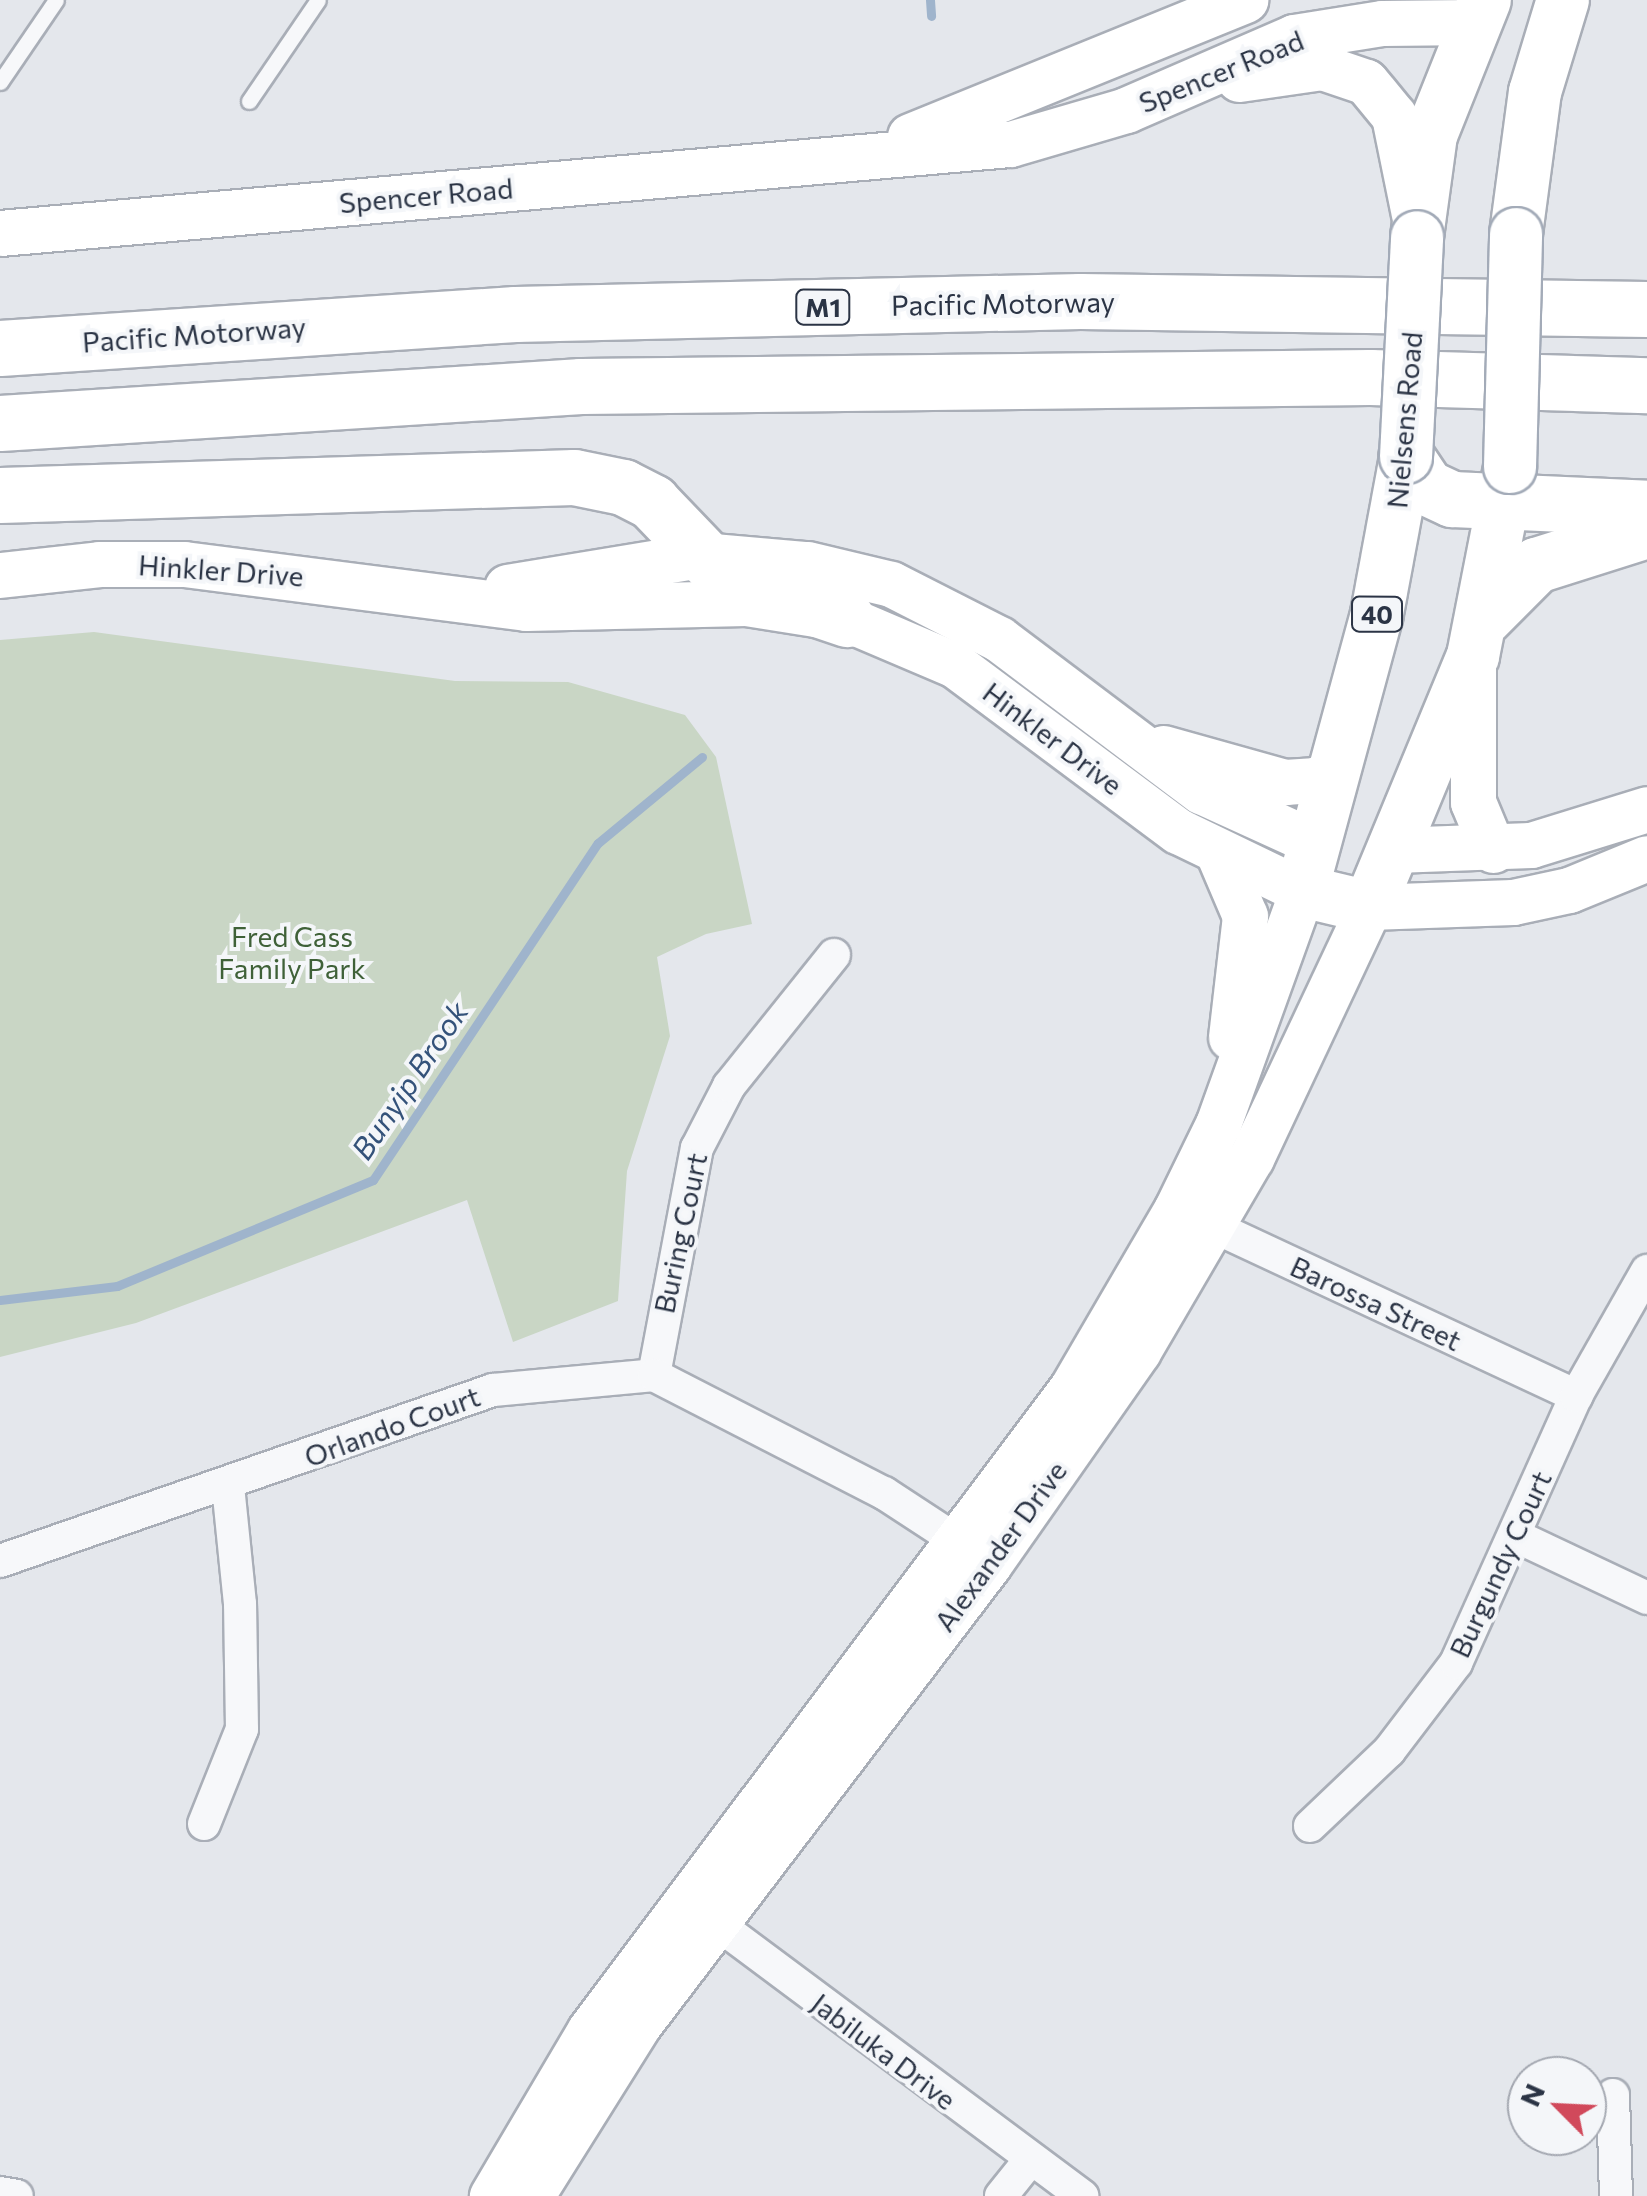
<!DOCTYPE html>
<html>
<head>
<meta charset="utf-8">
<style>
  body { margin:0 }
  #map { position:relative; width:1647px; height:2196px; overflow:hidden; background:#e4e7ec; font-family:Commissioner,sans-serif }
  div>[style] { position:absolute }
  .green>* { inset:0; background:#c9d6c5 }
  .stream>* { height:9px; margin:-4.5px; padding:0 4.5px; transform-origin:4.5px; border-radius:4.5px; background:#9fb4cc }
  .roads { filter:drop-shadow(2px 0 #a9aeb7) drop-shadow(-2px 0 #a9aeb7) drop-shadow(0 2px #a9aeb7) drop-shadow(0 -2px #a9aeb7) }
  .lane>* { height:15px; margin:-7.5px; padding:0 7.5px; transform-origin:7.5px; border-radius:7.5px; background:#f7f8fa }
  .street>* { height:32px; margin:-16px; padding:0 16px; transform-origin:16px; border-radius:16px; background:#f7f8fa }
  .secondary>* { height:45px; margin:-22.5px; padding:0 22.5px; transform-origin:22.5px; border-radius:22.5px; background:#fff }
  .primary>* { height:52px; margin:-26px; padding:0 26px; transform-origin:26px; border-radius:26px; background:#fff }
  .highway>* { height:55px; margin:-27.5px; padding:0 27.5px; transform-origin:27.5px; border-radius:27.5px; background:#fff }
  .bridges { filter:drop-shadow(2px 0 #a3abb8) drop-shadow(-2px 0 #a3abb8) drop-shadow(0 2px #a3abb8) drop-shadow(0 -2px #a3abb8) }
  .primary-bridge>* { height:52px; margin:-26px; padding:0 26px; transform-origin:26px; border-radius:26px; background:#fff }
  span { translate:-50% -50%; white-space:nowrap; text-align:center; line-height:1.15; -webkit-text-stroke:8px #f4f6f9; paint-order:stroke }
  .shield-label span { padding:2px 8px; background:#f4f6f9; border:2px solid; border-radius:8px; -webkit-text-stroke-width:0 }
  .shield-label { font-size:25px; color:#2b3445; font-weight:700 }
  .street-label { font-size:28px; color:#2b3445 }
  .park-label { font-size:28px; color:#3f6138 }
  .water-label { font-size:30px; color:#34527a; font-style:italic }
  .north { position:absolute; left:1507px; top:2056px; width:100px; height:100px; box-sizing:border-box; background:#f4f6f9; border:2px solid #a4a8b1; border-radius:50%; rotate:294deg; font-size:28px; font-weight:700; line-height:40px; text-align:center; color:#2b3445 }
  .north::after { content:''; display:block; margin:auto; width:35px; height:45px; background:#d1495b; clip-path:polygon(50% 0,100% 100%,50% 72%,0 100%) }
</style>
</head>
<body>
<div id="map">
  <div class="green">
    <i style="clip-path:polygon(94px 632px,455px 681px,568px 682px,685px 715px,716px 757px,752px 924px,706px 934px,657px 957px,670px 1036px,627px 1171px,618px 1301px,513px 1342px,467px 1200px,136px 1323px,0 1357px,0 640px)"></i>
  </div>
  <div class="stream">
    <i style="left:930px;top:0;width:16px;rotate:86deg"></i>
    <i style="left:0;top:1300px;width:118px;rotate:-6.8deg"></i>
    <i style="left:117px;top:1286px;width:277px;rotate:-22.5deg"></i>
    <i style="left:373px;top:1180px;width:405px;rotate:-56.3deg"></i>
    <i style="left:598px;top:843px;width:135px;rotate:-39.6deg"></i>
  </div>
  <div class="roads">
    <div class="lane">
      <i style="left:0;top:82px;width:99px;rotate:-55.7deg"></i>
      <i style="left:249px;top:101px;width:122px;rotate:-55.7deg"></i>
    </div>
    <div class="street">
      <i style="left:1195px;top:1218px;width:421px;rotate:25deg"></i>
      <i style="left:654px;top:1375px;width:231px;rotate:-79.3deg"></i>
      <i style="left:697px;top:1148px;width:70px;rotate:-62.7deg"></i>
      <i style="left:729px;top:1086px;width:168px;rotate:-51.3deg"></i>
      <i style="left:1516px;top:1536px;width:145px;rotate:25.3deg"></i>
      <i style="left:0;top:1561px;width:522px;rotate:-19.13deg"></i>
      <i style="left:493px;top:1390px;width:162px;rotate:-5.3deg"></i>
      <i style="left:654px;top:1375px;width:259px;rotate:27.2deg"></i>
      <i style="left:884px;top:1493px;width:108px;rotate:33.2deg"></i>
      <i style="left:204px;top:1824px;width:102px;rotate:-68.2deg"></i>
      <i style="left:242px;top:1729px;width:125px;rotate:-90.9deg"></i>
      <i style="left:240px;top:1604px;width:120px;rotate:-95.8deg"></i>
      <i style="left:1310px;top:1826px;width:109px;rotate:-43.5deg"></i>
      <i style="left:1389px;top:1751px;width:111px;rotate:-52.7deg"></i>
      <i style="left:1456px;top:1663px;width:293px;rotate:-65.8deg"></i>
      <i style="left:1576px;top:1396px;width:144px;rotate:-60.4deg"></i>
      <i style="left:700px;top:1911px;width:477px;rotate:36.7deg"></i>
      <i style="left:1613px;top:2095px;width:101px;rotate:88.3deg"></i>
      <i style="left:0;top:2193px;width:17px;rotate:10deg"></i>
      <i style="left:1001px;top:2196px;width:45px;rotate:-51.3deg"></i>
    </div>
    <div class="secondary">
      <i style="left:1239px;top:79px;width:84px;rotate:-8.2deg"></i>
      <i style="left:1322px;top:67px;width:46px;rotate:18.8deg"></i>
      <i style="left:1366px;top:82px;width:44px;rotate:50.5deg"></i>
      <i style="left:1394px;top:116px;width:100px;rotate:78.5deg"></i>
      <i style="left:910px;top:136px;width:362px;rotate:-22.1deg"></i>
      <i style="left:0;top:233px;width:1014px;rotate:-5.04deg"></i>
      <i style="left:1010px;top:144px;width:121px;rotate:-16.3deg"></i>
      <i style="left:1126px;top:110px;width:183px;rotate:-23.5deg"></i>
      <i style="left:1294px;top:37px;width:89px;rotate:-9deg"></i>
      <i style="left:1382px;top:23px;width:93px;rotate:-0.6deg"></i>
      <i style="left:0;top:575px;width:100px;rotate:-6.3deg"></i>
      <i style="left:99px;top:564px;width:85px"></i>
      <i style="left:184px;top:564px;width:345px;rotate:7.3deg"></i>
      <i style="left:526px;top:608px;width:220px;rotate:-1.3deg"></i>
      <i style="left:746px;top:603px;width:102px;rotate:9deg"></i>
      <i style="left:847px;top:619px;width:117px;rotate:23.1deg"></i>
      <i style="left:955px;top:665px;width:278px;rotate:36.7deg"></i>
      <i style="left:1178px;top:831px;width:138px;rotate:25.8deg"></i>
      <i style="left:1302px;top:891px;width:248px;rotate:109.8deg"></i>
      <i style="left:1218px;top:1124px;width:96px;rotate:116deg"></i>
      <i style="left:1176px;top:1210px;width:206px;rotate:120.3deg"></i>
      <i style="left:1072px;top:1388px;width:803px;rotate:126.9deg"></i>
      <i style="left:590px;top:2030px;width:193px;rotate:120.6deg"></i>
      <i style="left:507px;top:587px;width:197px;rotate:-9.4deg"></i>
      <i style="left:701px;top:555px;width:106px;rotate:4.9deg"></i>
      <i style="left:807px;top:564px;width:86px;rotate:13.4deg"></i>
      <i style="left:891px;top:584px;width:121px;rotate:27deg"></i>
      <i style="left:999px;top:639px;width:253px;rotate:37deg"></i>
      <i style="left:1201px;top:791px;width:125px;rotate:24.5deg"></i>
      <i style="left:1473px;top:667px;width:135px;rotate:90deg"></i>
      <i style="left:1473px;top:802px;width:52px;rotate:67.4deg"></i>
      <i style="left:1163px;top:748px;width:127px;rotate:15.6deg"></i>
      <i style="left:1285px;top:782px;width:31px;rotate:-4deg"></i>
      <i style="left:1316px;top:780px;width:23px;rotate:-29deg"></i>
      <i style="left:1394px;top:850px;width:137px;rotate:-2.1deg"></i>
      <i style="left:1531px;top:845px;width:121px;rotate:-17.2deg"></i>
      <i style="left:1219px;top:855px;width:66px;rotate:66.9deg"></i>
      <i style="left:1245px;top:916px;width:122px;rotate:96.6deg"></i>
      <i style="left:531px;top:2196px;width:203px;rotate:-57.9deg"></i>
      <i style="left:639px;top:2024px;width:578px;rotate:-52.73deg"></i>
      <i style="left:989px;top:1564px;width:260px;rotate:-55deg"></i>
      <i style="left:1138px;top:1351px;width:224px;rotate:-59.7deg"></i>
      <i style="left:1251px;top:1158px;width:277px;rotate:-64.8deg"></i>
      <i style="left:1369px;top:907px;width:144px;rotate:-2deg"></i>
      <i style="left:1513px;top:902px;width:57px;rotate:-12.1deg"></i>
      <i style="left:1569px;top:890px;width:84px;rotate:-22.3deg"></i>
    </div>
    <div class="primary">
      <i style="left:1516px;top:234px;width:143px;rotate:-82.4deg"></i>
      <i style="left:1535px;top:92px;width:96px;rotate:-73.1deg"></i>
      <i style="left:1417px;top:237px;width:103px;rotate:-82.2deg"></i>
      <i style="left:1431px;top:135px;width:145px;rotate:-68.2deg"></i>
      <i style="left:1406px;top:457px;width:160px;rotate:100.5deg"></i>
      <i style="left:1377px;top:614px;width:287px;rotate:105.2deg"></i>
      <i style="left:1302px;top:891px;width:69px;rotate:13.4deg"></i>
      <i style="left:1369px;top:907px;width:272px;rotate:-67.5deg"></i>
      <i style="left:1473px;top:656px;width:193px;rotate:-78.9deg"></i>
    </div>
    <div class="highway">
      <i style="left:0;top:348px;width:516px;rotate:-3.78deg"></i>
      <i style="left:515px;top:314px;width:565px;rotate:-1.32deg"></i>
      <i style="left:1080px;top:301px;width:567px;rotate:0.81deg"></i>
      <i style="left:0;top:423px;width:582px;rotate:-3.64deg"></i>
      <i style="left:581px;top:386px;width:789px;rotate:-0.65deg"></i>
      <i style="left:1370px;top:377px;width:277px;rotate:1.7deg"></i>
      <i style="left:1406px;top:457px;width:36px;rotate:56deg"></i>
      <i style="left:1426px;top:487px;width:29px;rotate:25deg"></i>
      <i style="left:1452px;top:499px;width:195px;rotate:2.6deg"></i>
      <i style="left:0;top:495px;width:574px;rotate:-1.8deg"></i>
      <i style="left:574px;top:477px;width:50px;rotate:11.5deg"></i>
      <i style="left:623px;top:487px;width:33px;rotate:27deg"></i>
      <i style="left:652px;top:502px;width:105px;rotate:46.2deg"></i>
      <i style="left:725px;top:578px;width:129px;rotate:18.6deg"></i>
      <i style="left:1484px;top:617px;width:74px;rotate:-45deg"></i>
      <i style="left:1536px;top:565px;width:116px;rotate:-17.5deg"></i>
    </div>
  </div>
  <div class="bridges">
    <div class="primary-bridge">
      <i style="left:1406px;top:457px;width:220px;rotate:-87.1deg"></i>
      <i style="left:1510px;top:467px;width:233px;rotate:-88.5deg"></i>
    </div>
  </div>
  <div class="shield-label">
    <span style="left:823px;top:307px">M1</span>
    <span style="left:1377px;top:614px">40</span>
  </div>
  <div class="street-label">
    <span style="left:1221px;top:71px;rotate:-22deg">Spencer Road</span>
    <span style="left:426px;top:195px;rotate:-5deg">Spencer Road</span>
    <span style="left:1003px;top:303px;rotate:-1deg">Pacific Motorway</span>
    <span style="left:194px;top:334px;rotate:-4deg">Pacific Motorway</span>
    <span style="left:1404px;top:420px;rotate:-85deg">Nielsens Road</span>
    <span style="left:221px;top:570px;rotate:4deg">Hinkler Drive</span>
    <span style="left:1053px;top:738px;rotate:37deg">Hinkler Drive</span>
    <span style="left:680px;top:1233px;rotate:-78deg">Buring Court</span>
    <span style="left:1376px;top:1303px;rotate:25deg">Barossa Street</span>
    <span style="left:392px;top:1426px;rotate:-20deg">Orlando Court</span>
    <span style="left:1000px;top:1546px;rotate:-54deg">Alexander Drive</span>
    <span style="left:1500px;top:1564px;rotate:-65deg">Burgundy Court</span>
    <span style="left:884px;top:2051px;rotate:37deg">Jabiluka Drive</span>
  </div>
  <div class="park-label">
    <span style="left:292px;top:952px">Fred Cass<br>Family Park</span>
  </div>
  <div class="water-label">
    <span style="left:409px;top:1080px;rotate:-56deg">Bunyip Brook</span>
  </div>
  <div class="north">N</div>
</div>
</body>
</html>
